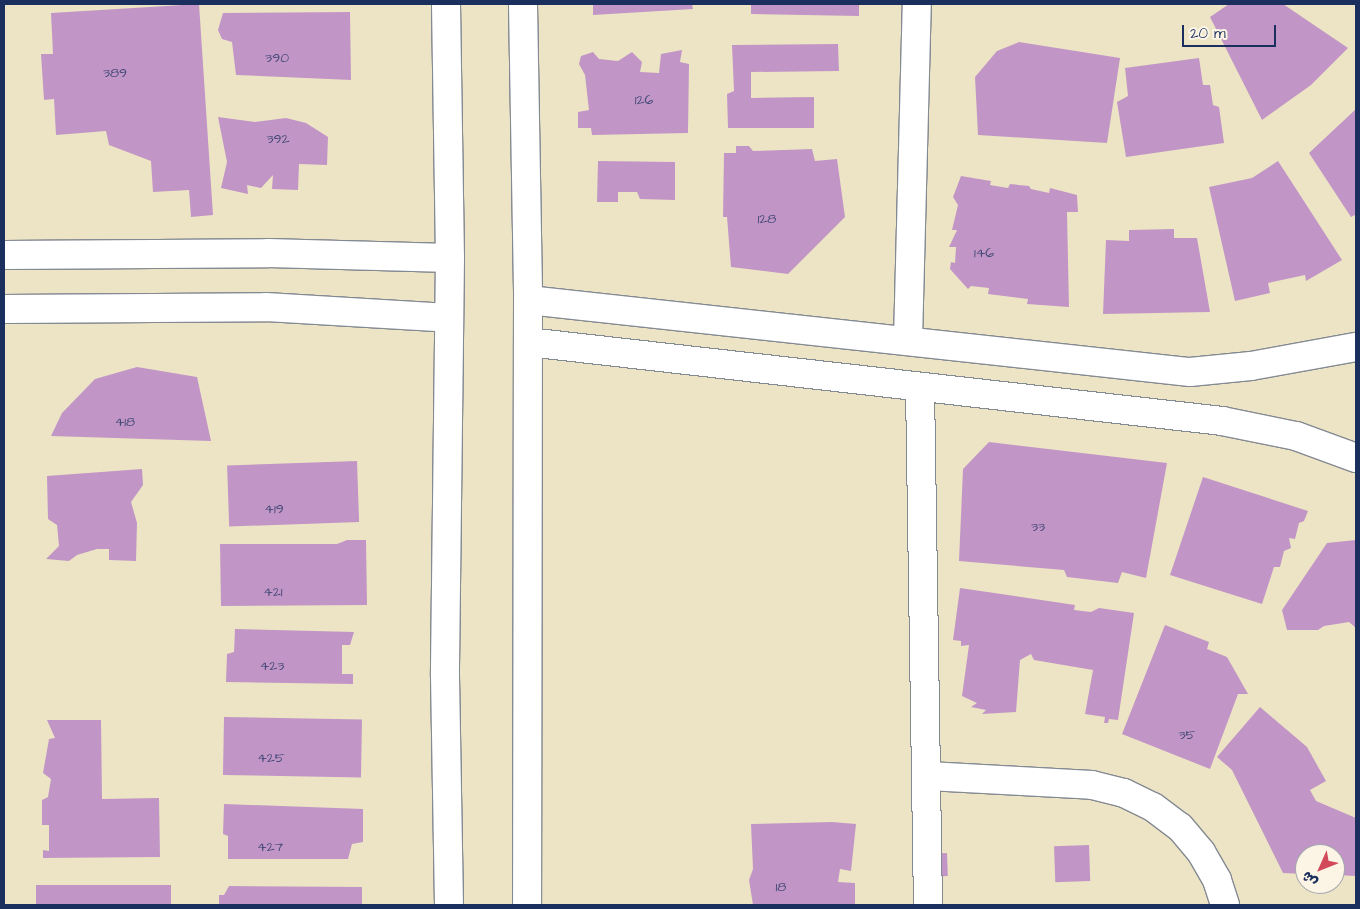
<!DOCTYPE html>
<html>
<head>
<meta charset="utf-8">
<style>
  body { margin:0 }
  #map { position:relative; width:1360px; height:909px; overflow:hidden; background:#ede4c5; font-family:"Architects Daughter","Playpen Sans Arabic",sans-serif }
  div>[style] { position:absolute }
  .building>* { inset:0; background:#c196c6; transform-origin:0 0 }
  .roads { filter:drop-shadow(1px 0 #848a92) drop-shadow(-1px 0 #848a92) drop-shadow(0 1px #848a92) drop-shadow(0 -1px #848a92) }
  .minor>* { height:28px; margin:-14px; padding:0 14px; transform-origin:14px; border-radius:14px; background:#fff }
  span { translate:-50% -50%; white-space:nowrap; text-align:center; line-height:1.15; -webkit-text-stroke:4.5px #fcf5e5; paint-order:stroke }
  .number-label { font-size:14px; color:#444978 }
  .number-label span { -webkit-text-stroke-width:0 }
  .frame { position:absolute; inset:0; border:5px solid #1b2f5e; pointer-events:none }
  .north { position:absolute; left:1295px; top:844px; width:50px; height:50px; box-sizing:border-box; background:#fcf5e5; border:1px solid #a2a6af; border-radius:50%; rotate:226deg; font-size:14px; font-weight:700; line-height:20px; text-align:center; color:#1b2f5e }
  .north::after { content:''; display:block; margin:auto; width:18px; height:22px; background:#d1495b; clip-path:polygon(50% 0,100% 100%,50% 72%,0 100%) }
  .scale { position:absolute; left:1182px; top:25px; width:94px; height:22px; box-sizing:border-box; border:2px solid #1b2f5e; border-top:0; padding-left:6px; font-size:15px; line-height:18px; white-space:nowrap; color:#1b2f5e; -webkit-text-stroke:4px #fcf5e5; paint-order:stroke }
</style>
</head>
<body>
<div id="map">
  <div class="building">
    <i style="clip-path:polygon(199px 4px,213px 215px,191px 217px,189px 190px,153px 192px,151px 161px,109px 145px,106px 131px,56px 135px,54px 99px,44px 100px,41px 54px,53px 54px,51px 13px)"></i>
    <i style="clip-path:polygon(593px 4px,692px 4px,693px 9px,593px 15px)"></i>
    <i style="clip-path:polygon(751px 4px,859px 4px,859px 16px,751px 14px)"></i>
    <i style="clip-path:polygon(1229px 4px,1283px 4px,1348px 48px,1311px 85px,1262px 120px,1210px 17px)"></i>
    <i style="clip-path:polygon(350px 12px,351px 80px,236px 75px,232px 42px,222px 39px,218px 30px,223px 13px)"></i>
    <i style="clip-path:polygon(1019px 42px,1120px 58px,1107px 143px,978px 135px,975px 77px,997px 51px)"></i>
    <i style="clip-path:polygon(838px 44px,839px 71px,751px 72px,751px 98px,814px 97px,814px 128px,728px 128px,727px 94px,734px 91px,732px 45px)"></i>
    <i style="clip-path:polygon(682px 50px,680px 62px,689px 64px,688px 133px,592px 135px,591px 128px,578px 128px,578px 112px,589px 110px,585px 75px,579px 64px,581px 56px,593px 52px,599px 59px,618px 61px,632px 52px,642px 62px,640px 72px,659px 73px,661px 54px)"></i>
    <i style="clip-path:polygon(1199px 58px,1203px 85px,1210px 85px,1213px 105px,1219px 107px,1224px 143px,1126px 157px,1117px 102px,1128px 96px,1125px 68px)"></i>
    <i style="clip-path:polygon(1356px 109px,1356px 217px,1355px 215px,1351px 217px,1309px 153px)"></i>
    <i style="clip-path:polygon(218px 117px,255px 122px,286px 118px,306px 123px,328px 137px,327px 165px,299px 164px,298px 190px,272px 189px,273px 175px,261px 188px,247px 185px,248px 194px,221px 188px,227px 162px)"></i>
    <i style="clip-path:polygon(736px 146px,749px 146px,753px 151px,812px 149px,815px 161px,837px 159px,845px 217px,788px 274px,731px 267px,727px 217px,723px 217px,724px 153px,736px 153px)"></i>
    <i style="clip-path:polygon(598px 161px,675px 162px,675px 200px,640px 199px,637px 192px,618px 192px,618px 202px,597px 202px)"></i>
    <i style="clip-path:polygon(1278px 161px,1342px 260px,1306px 281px,1305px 275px,1268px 283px,1270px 293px,1235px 301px,1209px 187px,1252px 178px)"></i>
    <i style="clip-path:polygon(961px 176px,991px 181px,990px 185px,1008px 188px,1010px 184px,1029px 186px,1031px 189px,1049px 193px,1050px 188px,1077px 195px,1078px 212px,1067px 212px,1069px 307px,1027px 304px,1028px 299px,988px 294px,989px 288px,971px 286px,968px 289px,950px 269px,951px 262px,955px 263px,956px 247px,949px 247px,957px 230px,952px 230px,958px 205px,953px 197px)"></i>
    <i style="clip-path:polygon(1174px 229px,1174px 238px,1197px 238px,1210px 312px,1103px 314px,1106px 240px,1129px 241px,1129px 230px)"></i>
    <i style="clip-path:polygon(137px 367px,197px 377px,211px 441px,51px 436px,62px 413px,95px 379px)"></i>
    <i style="clip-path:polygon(989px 442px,1167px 463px,1146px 578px,1122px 572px,1118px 583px,1067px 577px,1064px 570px,959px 561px,963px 469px)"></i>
    <i style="left:357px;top:461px;width:61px;height:130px;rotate:88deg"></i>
    <i style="clip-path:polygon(142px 469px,143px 485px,131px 502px,137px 523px,136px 561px,109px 560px,109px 549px,97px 549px,77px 555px,69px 561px,46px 559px,59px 546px,57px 525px,48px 519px,47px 476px)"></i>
    <i style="clip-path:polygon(1203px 477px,1308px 511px,1304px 521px,1299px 523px,1295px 539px,1289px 538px,1291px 548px,1284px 551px,1280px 567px,1274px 567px,1262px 604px,1170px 575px)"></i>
    <i style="clip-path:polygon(347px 540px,366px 540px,367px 605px,221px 606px,220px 544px,337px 544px)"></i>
    <i style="clip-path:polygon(1356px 540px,1356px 628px,1349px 622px,1324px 626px,1318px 630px,1287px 630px,1282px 610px,1327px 543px)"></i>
    <i style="clip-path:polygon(960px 588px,1075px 605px,1074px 610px,1091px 612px,1099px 608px,1134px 613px,1118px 720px,1109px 719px,1108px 723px,1104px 723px,1105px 717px,1085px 714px,1093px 670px,1034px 660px,1031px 654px,1020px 660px,1016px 712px,982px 714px,986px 710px,971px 707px,977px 703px,962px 696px,969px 645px,961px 646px,961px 641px,953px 640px)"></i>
    <i style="clip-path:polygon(1165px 625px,1209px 642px,1207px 649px,1227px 657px,1248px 694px,1238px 694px,1210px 769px,1122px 734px)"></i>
    <i style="clip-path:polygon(235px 629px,354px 632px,350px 645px,342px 645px,342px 674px,353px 674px,353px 684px,226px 682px,227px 654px,234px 652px)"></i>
    <i style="clip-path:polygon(1260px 707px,1307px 747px,1326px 781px,1310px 790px,1316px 801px,1356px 818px,1356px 876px,1335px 875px,1335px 854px,1305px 854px,1305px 874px,1283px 873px,1232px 770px,1217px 757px)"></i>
    <i style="left:224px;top:717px;width:138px;height:58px;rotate:1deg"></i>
    <i style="clip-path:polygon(47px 720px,101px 720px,102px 799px,159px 798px,160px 857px,43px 858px,43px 850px,49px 851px,49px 825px,42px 825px,42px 800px,48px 797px,51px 779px,43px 773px,49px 739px,55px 738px)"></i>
    <i style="clip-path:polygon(224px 804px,363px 809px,363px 842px,352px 844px,348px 859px,228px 859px,228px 836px,223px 834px)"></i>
    <i style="clip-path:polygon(832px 822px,856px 824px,851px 871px,840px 869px,838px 882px,855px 883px,855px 905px,753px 905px,749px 880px,753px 869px,751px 824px)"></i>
    <i style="left:1089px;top:845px;width:36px;height:35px;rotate:88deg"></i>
    <i style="left:947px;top:853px;width:23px;height:14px;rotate:88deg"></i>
    <i style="left:171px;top:885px;width:20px;height:135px;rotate:90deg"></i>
    <i style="clip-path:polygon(229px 886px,362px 887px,362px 905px,219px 905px,219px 895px,224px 895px)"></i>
  </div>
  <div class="roads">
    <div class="minor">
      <i style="left:446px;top:4px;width:254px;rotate:89.1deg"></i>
      <i style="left:450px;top:258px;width:418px;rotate:90.7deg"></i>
      <i style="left:445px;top:676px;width:229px;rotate:89deg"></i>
      <i style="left:523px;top:4px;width:296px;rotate:89deg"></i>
      <i style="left:528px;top:300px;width:605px;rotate:90.09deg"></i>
      <i style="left:4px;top:255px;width:264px;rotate:-0.4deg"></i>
      <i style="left:268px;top:253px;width:182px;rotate:1.6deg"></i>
      <i style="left:528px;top:300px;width:666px;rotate:6.21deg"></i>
      <i style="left:1190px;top:372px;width:61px;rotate:-5.6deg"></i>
      <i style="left:1251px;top:366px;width:107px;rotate:-10.3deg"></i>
      <i style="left:4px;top:309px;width:262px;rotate:-0.4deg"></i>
      <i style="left:266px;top:307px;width:183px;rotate:3.4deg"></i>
      <i style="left:908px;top:340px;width:336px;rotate:-88.5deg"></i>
      <i style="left:528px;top:342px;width:698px;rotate:6.49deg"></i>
      <i style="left:1222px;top:421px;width:76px;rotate:11.5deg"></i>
      <i style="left:1296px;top:436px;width:64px;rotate:20.1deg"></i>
      <i style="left:920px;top:387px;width:518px;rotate:89.12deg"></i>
      <i style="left:928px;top:776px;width:164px;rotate:3.1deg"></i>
      <i style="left:1092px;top:785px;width:33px;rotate:14deg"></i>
      <i style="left:1124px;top:793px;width:32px;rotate:26deg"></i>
      <i style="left:1153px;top:807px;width:34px;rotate:37deg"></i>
      <i style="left:1180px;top:827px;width:33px;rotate:50deg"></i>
      <i style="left:1201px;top:852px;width:32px;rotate:60deg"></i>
      <i style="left:1217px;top:880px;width:26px;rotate:72deg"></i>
    </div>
  </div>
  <div class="number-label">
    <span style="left:277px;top:58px">390</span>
    <span style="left:115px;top:73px">389</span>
    <span style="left:644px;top:100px">126</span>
    <span style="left:278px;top:139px">392</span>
    <span style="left:767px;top:219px">128</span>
    <span style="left:984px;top:253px">146</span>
    <span style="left:125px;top:422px">418</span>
    <span style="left:274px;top:509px">419</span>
    <span style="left:1038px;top:527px">33</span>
    <span style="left:273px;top:592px">421</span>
    <span style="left:272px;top:666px">423</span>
    <span style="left:1187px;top:735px">35</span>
    <span style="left:271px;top:758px">425</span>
    <span style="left:270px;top:847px">427</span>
    <span style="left:781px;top:887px">18</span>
  </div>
  <div class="frame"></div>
  <div class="north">ش</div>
  <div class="scale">20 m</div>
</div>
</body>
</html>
